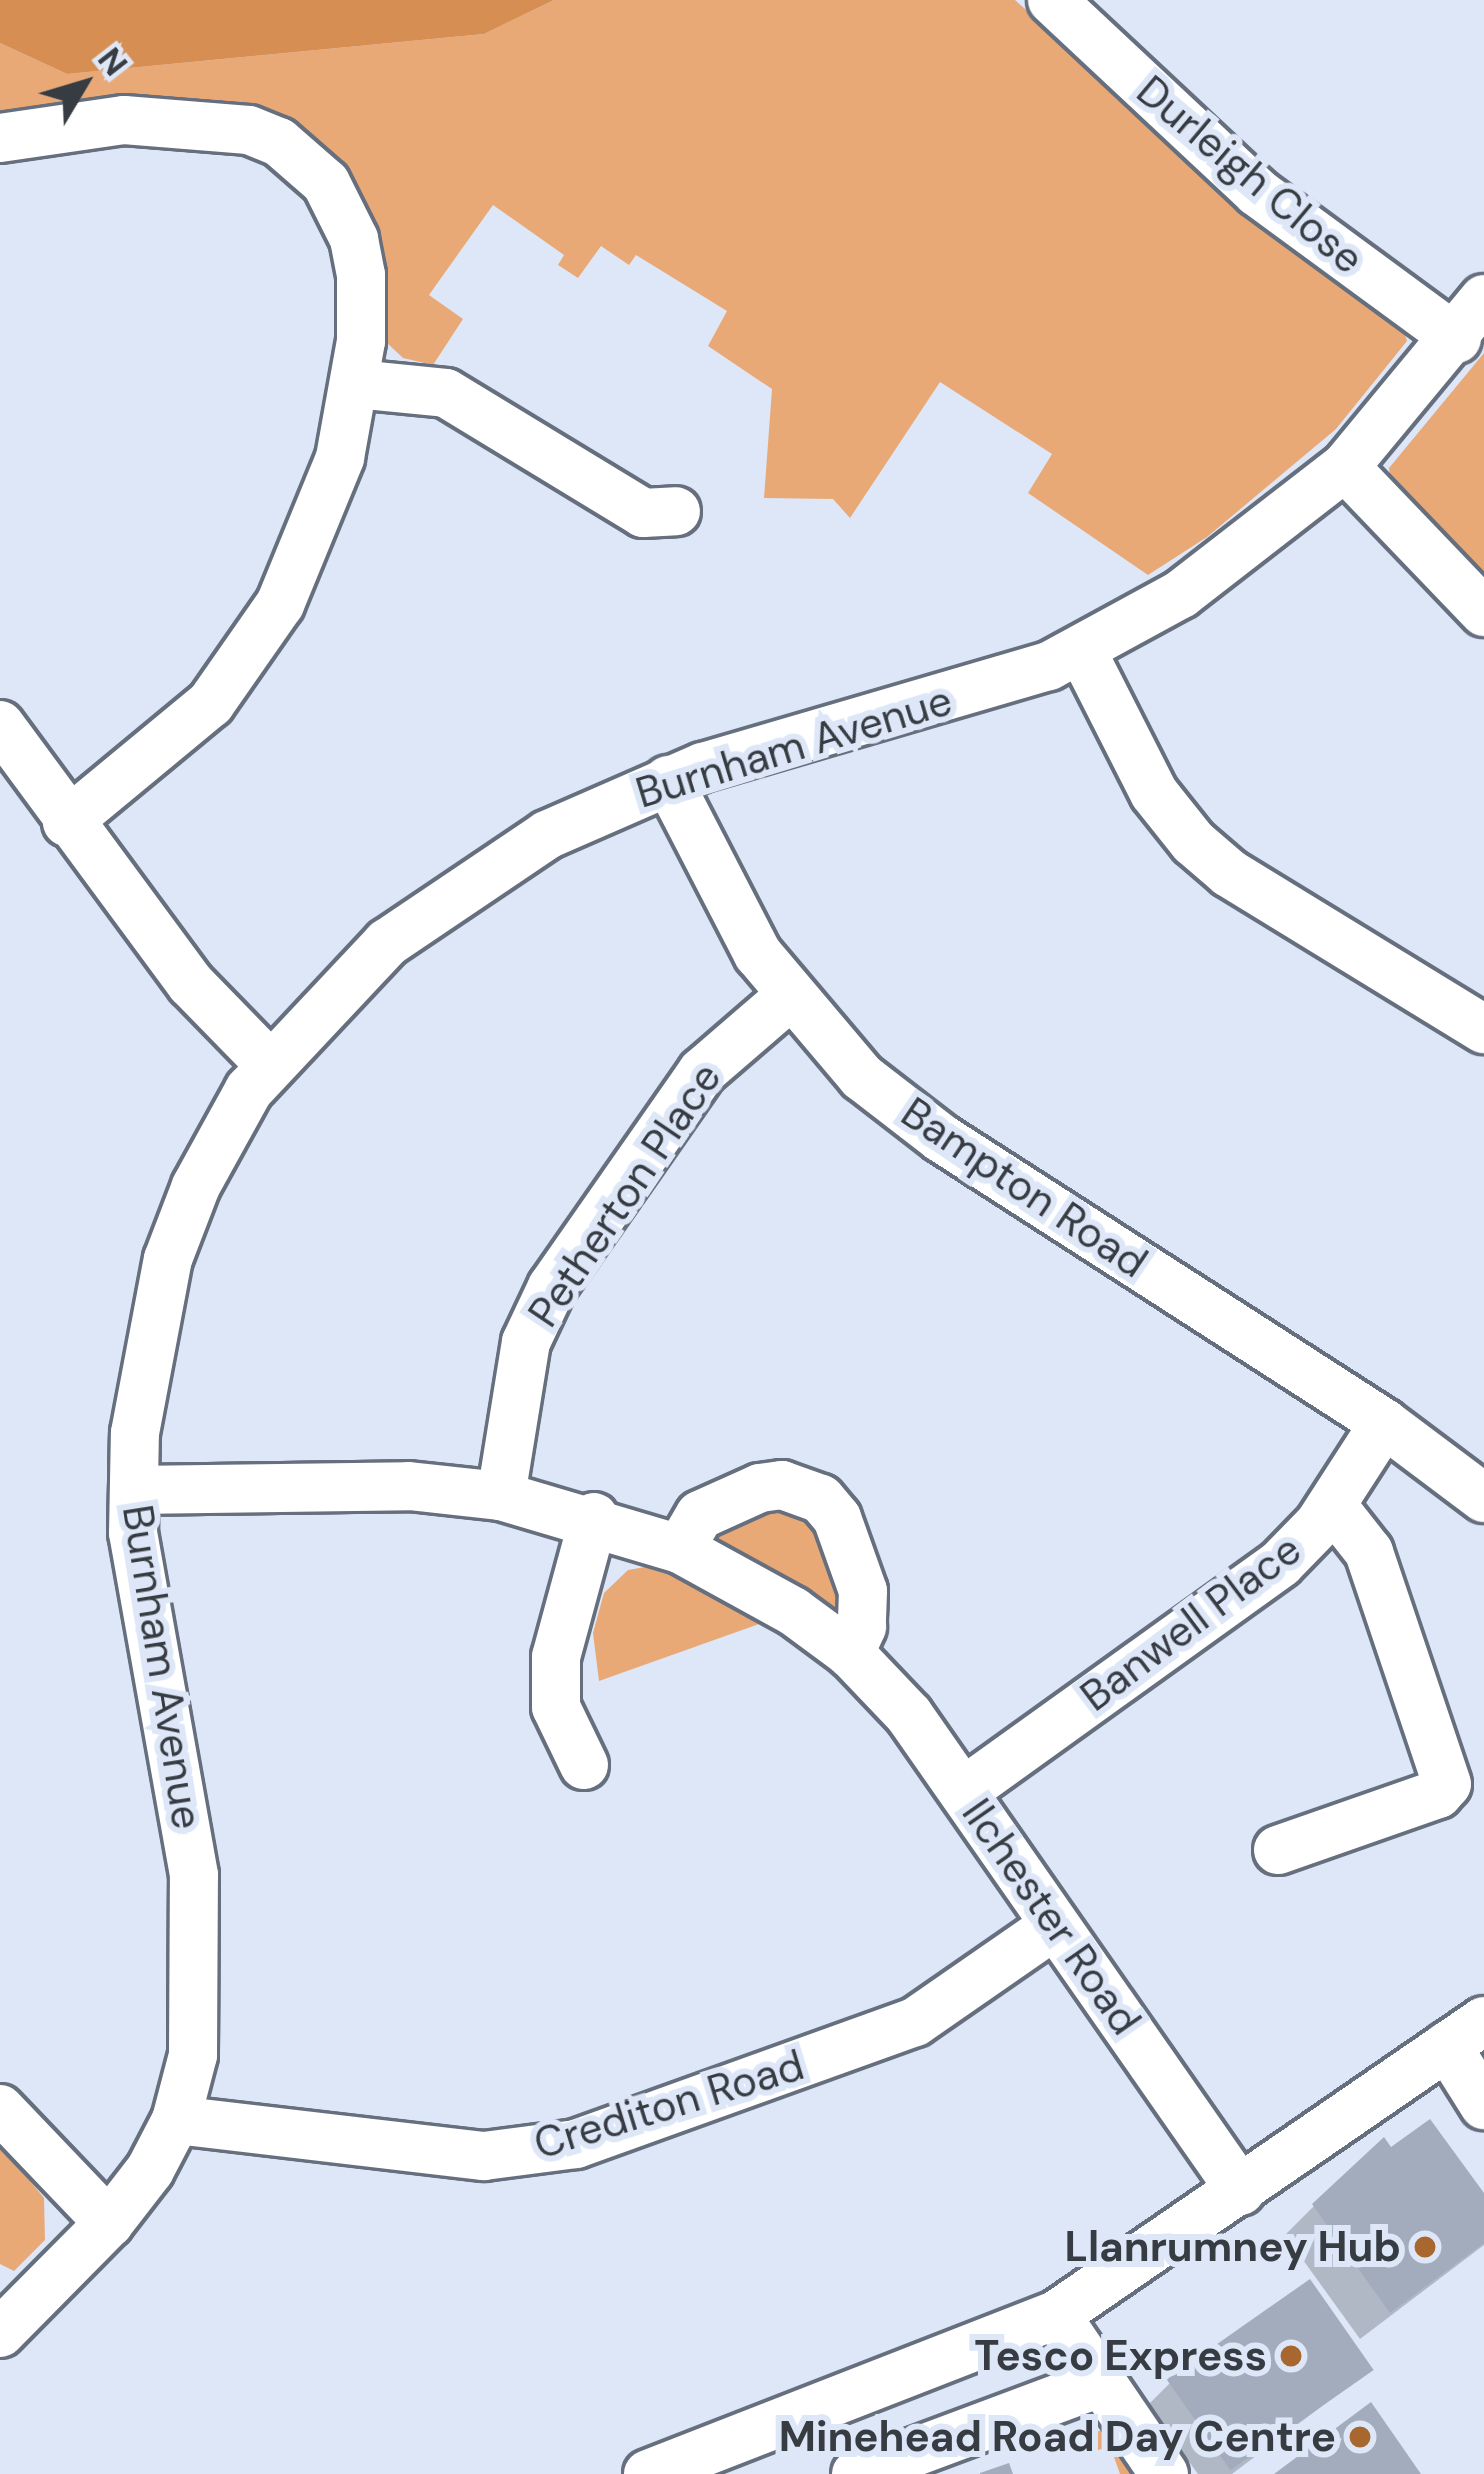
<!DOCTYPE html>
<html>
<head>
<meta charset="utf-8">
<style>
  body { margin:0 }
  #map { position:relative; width:1484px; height:2474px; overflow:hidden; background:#dde7f8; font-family:"DM Sans",sans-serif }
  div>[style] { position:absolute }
  .green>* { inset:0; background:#e9a977 }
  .forest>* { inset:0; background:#d78e52 }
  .shadow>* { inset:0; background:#0003 }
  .building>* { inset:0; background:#a3acbc; transform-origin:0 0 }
  .roads { filter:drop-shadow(3px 0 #666f7e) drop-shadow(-3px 0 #666f7e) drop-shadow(0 3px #666f7e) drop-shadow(0 -3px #666f7e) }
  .minor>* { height:48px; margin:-24px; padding:0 24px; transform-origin:24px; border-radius:24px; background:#fff }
  .dots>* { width:33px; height:33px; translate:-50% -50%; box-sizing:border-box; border:6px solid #dde7f8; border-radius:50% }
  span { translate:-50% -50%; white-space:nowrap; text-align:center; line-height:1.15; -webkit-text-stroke:12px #dde7f8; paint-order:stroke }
  .street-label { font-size:42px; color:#373b42 }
  .poi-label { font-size:42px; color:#373b42; font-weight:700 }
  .right { translate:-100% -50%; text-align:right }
  .north { position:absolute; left:24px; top:24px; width:120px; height:120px; -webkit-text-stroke:9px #dde7f8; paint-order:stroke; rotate:52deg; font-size:33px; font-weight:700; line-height:48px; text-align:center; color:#373b42 }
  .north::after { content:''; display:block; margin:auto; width:42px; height:54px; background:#373b42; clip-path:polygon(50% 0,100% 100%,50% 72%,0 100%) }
</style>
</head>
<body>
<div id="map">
  <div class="green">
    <i style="clip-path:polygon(554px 0,1015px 0,1195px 158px,1402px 324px,1407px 341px,1336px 429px,1207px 537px,1148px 575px,1028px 493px,1052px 454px,940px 382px,850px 518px,833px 499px,764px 498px,772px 389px,708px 346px,727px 311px,636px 255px,629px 265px,601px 246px,578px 278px,558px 265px,564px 255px,493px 205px,429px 295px,463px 319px,433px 365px,403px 358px,386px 342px,317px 154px,0 126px,0 43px,67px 74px,484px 34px)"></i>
    <i style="clip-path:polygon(1484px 353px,1484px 594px,1392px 494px,1389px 468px)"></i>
    <i style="clip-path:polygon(781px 1506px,817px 1517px,849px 1620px,715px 1537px,721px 1525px)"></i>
    <i style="clip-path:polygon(645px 1567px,699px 1584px,765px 1622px,599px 1681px,593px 1633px,604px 1593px,628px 1570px)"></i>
    <i style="clip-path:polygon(0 2144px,44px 2198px,45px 2240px,14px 2271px,0 2264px)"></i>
    <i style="clip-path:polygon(1105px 2429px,1133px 2474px,1120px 2474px,1110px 2446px,1084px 2455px,1074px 2447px,1052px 2455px,1040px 2450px)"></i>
  </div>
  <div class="forest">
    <i style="clip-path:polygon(0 0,554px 0,484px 34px,67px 74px,0 43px)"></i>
  </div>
  <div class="shadow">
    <i style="clip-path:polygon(1484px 2198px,1484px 2245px,1360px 2339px,1285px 2235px,1314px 2206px)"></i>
    <i style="clip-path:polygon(1370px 2370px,1232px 2474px,1198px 2474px,1148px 2405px,1170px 2383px)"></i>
  </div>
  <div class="building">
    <i style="clip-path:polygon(1430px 2119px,1484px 2193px,1484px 2243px,1390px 2313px,1312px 2204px,1384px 2137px,1391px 2147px)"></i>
    <i style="left:1310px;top:2279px;width:111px;height:175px;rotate:55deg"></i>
    <i style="clip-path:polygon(1371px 2402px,1421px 2474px,1274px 2474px)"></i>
    <i style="clip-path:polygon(1009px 2463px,1013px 2474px,980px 2474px,980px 2473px)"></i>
  </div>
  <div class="roads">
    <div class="minor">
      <i style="left:1052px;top:0;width:281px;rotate:43.1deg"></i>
      <i style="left:1257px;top:192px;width:248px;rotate:36.3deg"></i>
      <i style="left:0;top:138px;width:125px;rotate:-8.3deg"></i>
      <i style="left:124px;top:120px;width:125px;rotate:4.6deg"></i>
      <i style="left:249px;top:130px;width:32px;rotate:22deg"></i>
      <i style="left:279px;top:142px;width:62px;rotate:41.1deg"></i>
      <i style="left:326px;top:183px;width:63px;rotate:63.4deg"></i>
      <i style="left:354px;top:239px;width:37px;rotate:79deg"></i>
      <i style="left:361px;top:275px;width:66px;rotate:90deg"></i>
      <i style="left:361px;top:341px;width:119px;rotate:100.2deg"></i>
      <i style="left:340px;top:458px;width:158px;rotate:112.3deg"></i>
      <i style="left:280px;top:604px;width:121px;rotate:124.9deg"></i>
      <i style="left:211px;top:703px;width:187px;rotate:140.4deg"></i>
      <i style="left:356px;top:384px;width:90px;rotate:5.7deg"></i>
      <i style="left:446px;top:393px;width:231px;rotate:31.3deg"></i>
      <i style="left:643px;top:513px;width:33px;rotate:-3deg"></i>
      <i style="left:1345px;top:467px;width:201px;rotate:46.2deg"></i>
      <i style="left:1082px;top:651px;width:159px;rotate:63.1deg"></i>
      <i style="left:1154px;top:793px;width:63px;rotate:51.5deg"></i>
      <i style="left:1193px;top:842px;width:48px;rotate:40.7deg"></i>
      <i style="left:1229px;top:873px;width:299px;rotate:31.5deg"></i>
      <i style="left:0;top:725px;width:322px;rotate:53.6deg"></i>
      <i style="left:191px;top:984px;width:112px;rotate:45.7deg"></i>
      <i style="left:668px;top:780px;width:196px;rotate:62.7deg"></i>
      <i style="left:758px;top:954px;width:161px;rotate:49.8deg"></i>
      <i style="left:862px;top:1077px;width:100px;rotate:37.7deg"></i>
      <i style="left:941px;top:1138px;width:527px;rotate:32.75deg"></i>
      <i style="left:1384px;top:1423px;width:125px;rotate:36.9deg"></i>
      <i style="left:134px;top:1490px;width:275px;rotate:-0.8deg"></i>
      <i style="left:409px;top:1486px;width:93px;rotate:6.2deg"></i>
      <i style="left:501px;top:1496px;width:187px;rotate:16.5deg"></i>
      <i style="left:680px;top:1549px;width:129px;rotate:28.8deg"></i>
      <i style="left:793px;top:1611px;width:71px;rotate:36.4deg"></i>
      <i style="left:850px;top:1653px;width:86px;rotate:46.4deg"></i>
      <i style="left:909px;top:1715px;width:580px;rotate:55.11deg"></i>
      <i style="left:501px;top:1496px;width:156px;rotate:-80.8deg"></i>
      <i style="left:526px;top:1342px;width:61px;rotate:-64.7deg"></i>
      <i style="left:552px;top:1287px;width:262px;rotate:-55.1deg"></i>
      <i style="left:702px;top:1072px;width:116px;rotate:-40.8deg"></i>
      <i style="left:680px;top:1549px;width:39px;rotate:-60deg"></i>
      <i style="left:700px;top:1515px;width:66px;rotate:-24.2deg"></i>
      <i style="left:760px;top:1488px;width:22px;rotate:-8deg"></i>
      <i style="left:782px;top:1485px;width:41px;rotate:19.7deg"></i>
      <i style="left:821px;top:1499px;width:25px;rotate:50deg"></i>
      <i style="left:837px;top:1518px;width:77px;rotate:70.4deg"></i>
      <i style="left:863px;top:1591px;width:36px;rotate:92deg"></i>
      <i style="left:862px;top:1627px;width:29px;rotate:115deg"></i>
      <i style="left:584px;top:1765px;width:64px;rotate:-115.8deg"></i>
      <i style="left:556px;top:1707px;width:50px;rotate:-90deg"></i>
      <i style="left:556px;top:1657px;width:145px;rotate:-74.8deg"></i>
      <i style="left:964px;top:1791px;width:390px;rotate:-35.7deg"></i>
      <i style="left:1281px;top:1563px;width:54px;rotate:-45.7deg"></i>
      <i style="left:1319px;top:1524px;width:120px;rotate:-57.2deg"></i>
      <i style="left:1278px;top:1850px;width:170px;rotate:-19.3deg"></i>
      <i style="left:1438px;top:1794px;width:13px;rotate:-48deg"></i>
      <i style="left:1447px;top:1784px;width:245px;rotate:-108.6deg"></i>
      <i style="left:1369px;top:1552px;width:60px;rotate:-128.2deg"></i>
      <i style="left:1447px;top:2046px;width:70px;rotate:57.9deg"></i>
      <i style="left:0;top:2109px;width:158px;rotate:46.3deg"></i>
      <i style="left:176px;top:2120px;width:310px;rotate:6.7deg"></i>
      <i style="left:484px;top:2156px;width:93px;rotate:-7.4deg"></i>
      <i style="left:576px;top:2144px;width:360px;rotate:-19.8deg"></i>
      <i style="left:915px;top:2022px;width:170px;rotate:-34.7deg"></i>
      <i style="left:1056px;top:2315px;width:192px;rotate:55.8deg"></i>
      <i style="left:0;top:2333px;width:155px;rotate:-45.3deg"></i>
      <i style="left:109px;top:2223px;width:67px;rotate:-52.3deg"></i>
      <i style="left:150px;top:2170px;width:56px;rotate:-62.5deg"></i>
      <i style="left:176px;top:2120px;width:67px;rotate:-75.3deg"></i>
      <i style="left:193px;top:2055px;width:180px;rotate:-89.7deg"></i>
      <i style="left:194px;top:1875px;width:347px;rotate:-100.1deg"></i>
      <i style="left:133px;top:1533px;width:100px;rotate:-88.9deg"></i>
      <i style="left:135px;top:1433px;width:177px;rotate:-79.3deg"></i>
      <i style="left:168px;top:1259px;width:78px;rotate:-69deg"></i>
      <i style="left:196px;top:1186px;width:110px;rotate:-61.1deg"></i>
      <i style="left:249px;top:1090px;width:202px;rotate:-46.8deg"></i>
      <i style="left:387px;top:943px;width:193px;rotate:-34deg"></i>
      <i style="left:547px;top:835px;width:170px;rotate:-23.6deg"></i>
      <i style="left:703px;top:767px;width:360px;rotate:-16.3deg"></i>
      <i style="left:1049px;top:666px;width:150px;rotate:-28.6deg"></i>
      <i style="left:1181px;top:594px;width:207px;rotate:-37.8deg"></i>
      <i style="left:1345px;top:467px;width:218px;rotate:-50.4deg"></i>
      <i style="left:648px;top:2474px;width:438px;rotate:-21.3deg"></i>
      <i style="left:1056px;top:2315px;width:519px;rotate:-34.49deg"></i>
      <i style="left:856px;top:2474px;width:260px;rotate:-20.5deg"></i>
    </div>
  </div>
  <div class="dots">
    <i style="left:1425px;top:2247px;background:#a7672f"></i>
    <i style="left:1291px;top:2356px;background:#a7672f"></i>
    <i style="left:1360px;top:2437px;background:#a7672f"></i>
  </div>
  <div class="street-label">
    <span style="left:1250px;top:175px;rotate:40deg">Durleigh Close</span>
    <span style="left:794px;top:747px;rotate:-17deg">Burnham Avenue</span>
    <span style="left:1024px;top:1188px;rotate:34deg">Bampton Road</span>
    <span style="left:625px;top:1195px;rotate:-56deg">Petherton Place</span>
    <span style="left:1191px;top:1623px;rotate:-37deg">Banwell Place</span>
    <span style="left:162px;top:1667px;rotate:81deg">Burnham Avenue</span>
    <span style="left:1051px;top:1917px;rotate:55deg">Ilchester Road</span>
    <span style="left:669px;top:2105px;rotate:-17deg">Crediton Road</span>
  </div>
  <div class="poi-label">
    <span class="right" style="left:1401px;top:2247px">Llanrumney Hub</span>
    <span class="right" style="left:1267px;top:2356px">Tesco Express</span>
    <span class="right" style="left:1336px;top:2437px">Minehead Road Day Centre</span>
  </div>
  <div class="north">N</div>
</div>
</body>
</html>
